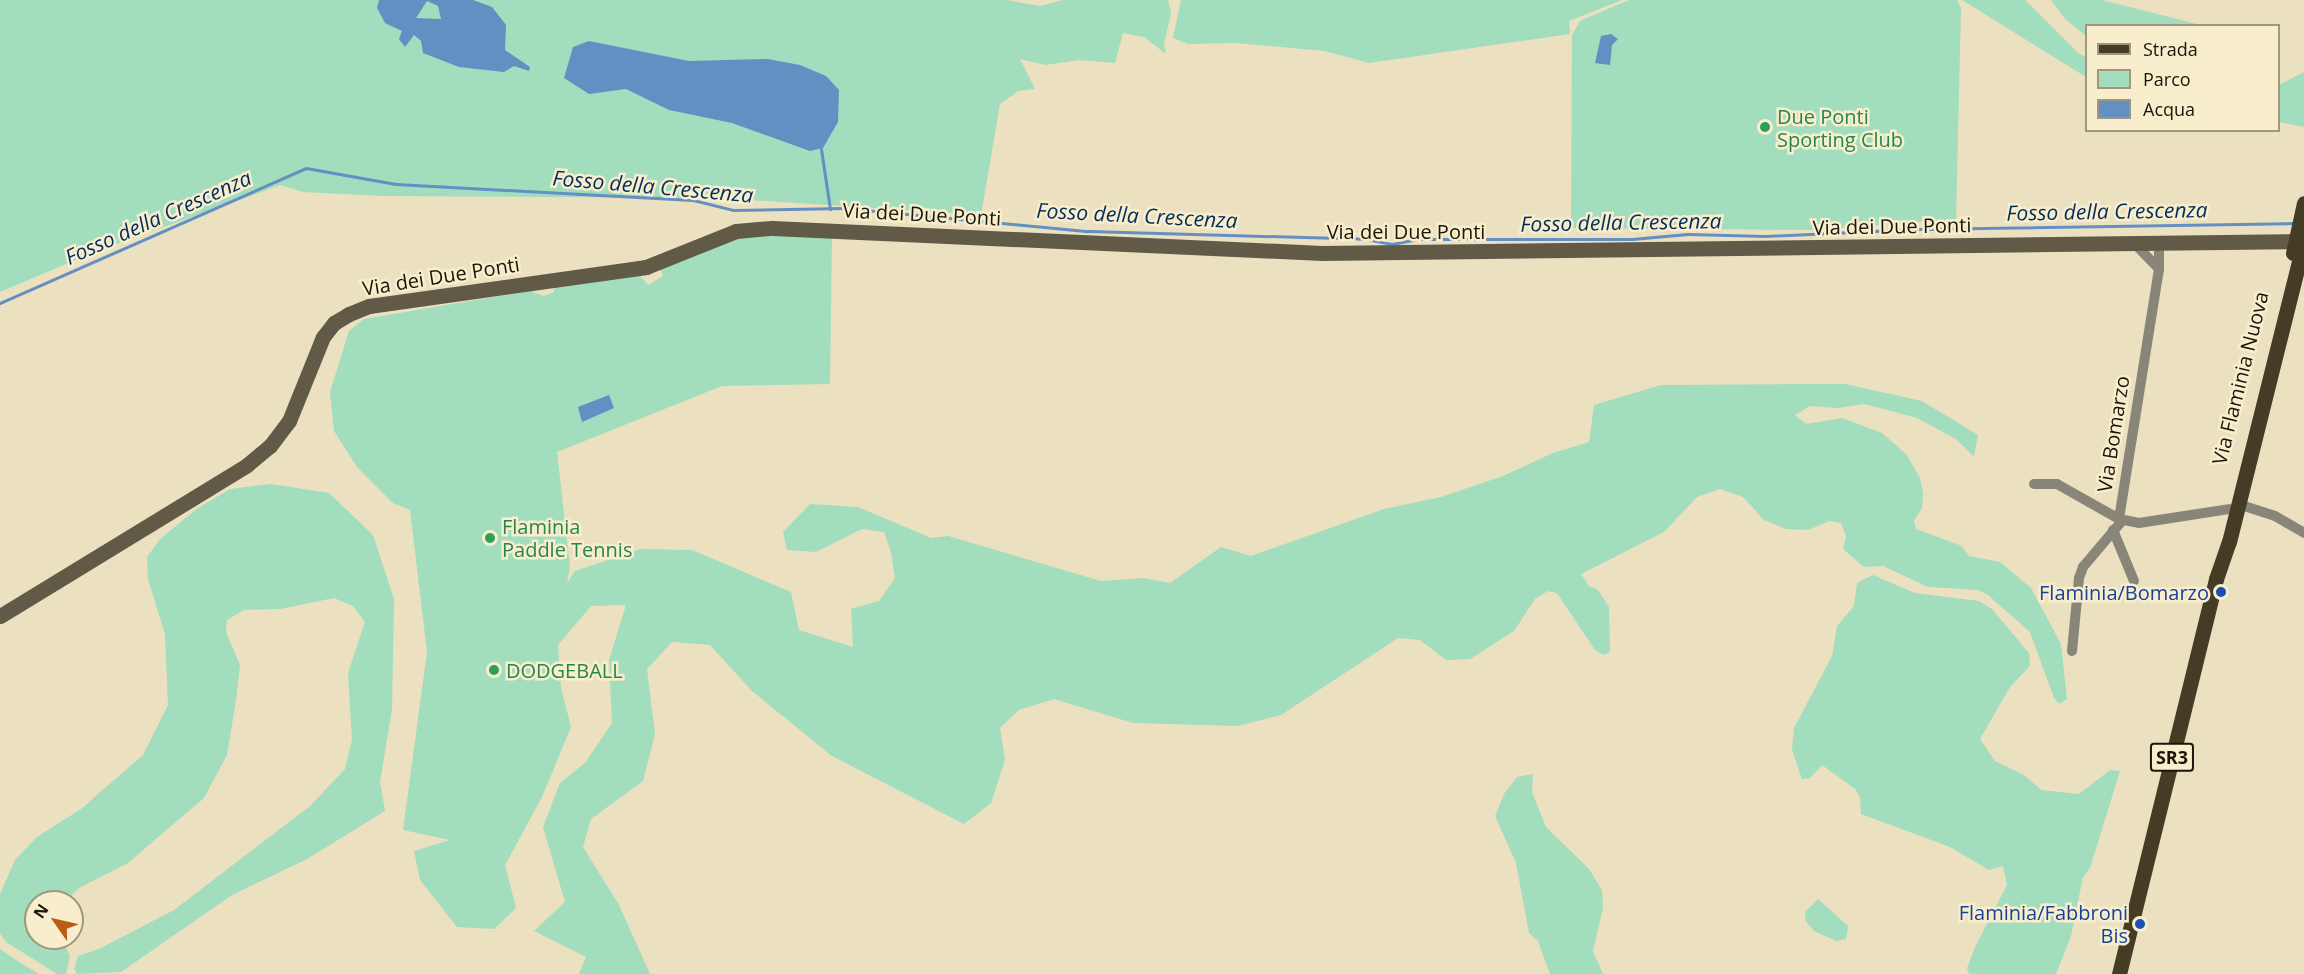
<!DOCTYPE html>
<html>
<head>
<meta charset="utf-8">
<style>
  body { margin:0 }
  #map { position:relative; width:2304px; height:974px; overflow:hidden; background:#ebe0bf; font-family:"Open Sans",sans-serif }
  div>[style] { position:absolute }
  .green>* { inset:0; background:#a2ddbe }
  .water>* { inset:0; background:#648fc2 }
  .stream>* { height:3px; margin:-1.5px; padding:0 1.5px; transform-origin:1.5px; border-radius:1.5px; background:#648fc2 }
  .street>* { height:10px; margin:-5px; padding:0 5px; transform-origin:5px; border-radius:5px; background:#898578 }
  .secondary>* { height:15px; margin:-7.5px; padding:0 7.5px; transform-origin:7.5px; border-radius:7.5px; background:#605a47 }
  .primary>* { height:15px; margin:-7.5px; padding:0 7.5px; transform-origin:7.5px; border-radius:7.5px; background:#443c25 }
  .dots>* { width:16px; height:16px; translate:-50% -50%; box-sizing:border-box; border:3px solid #f8edcc; border-radius:50% }
  span { translate:-50% -50%; white-space:nowrap; text-align:center; line-height:1.15; -webkit-text-stroke:5px #f8edcc; paint-order:stroke }
  .shield-label span { padding:2px 4px; background:#f8edcc; border:2px solid; border-radius:4px; -webkit-text-stroke-width:0 }
  .shield-label { font-size:18px; color:#1a160a; font-weight:700 }
  .leisure-label { font-size:20px; color:#27864d }
  .left { translate:0 -50%; text-align:left }
  .street-label { font-size:20px; color:#1a160a }
  .transit-label { font-size:20px; color:#164399 }
  .right { translate:-100% -50%; text-align:right }
  .water-label { font-size:21px; color:#002d5b; font-style:italic }
  .legend { position:absolute; left:2085px; top:24px; width:195px; height:108px; box-sizing:border-box; background:#f8edcc; border:2px solid #9f977e; margin:0; padding:8px 10px; list-style:none; font-size:18px; color:#1a160a }
  .legend li { display:flex; align-items:center; gap:12px; height:30px }
  .legend b { width:30px; border:2px solid #9f977e }
  .north { position:absolute; left:24px; top:890px; width:60px; height:60px; box-sizing:border-box; background:#f8edcc; border:2px solid #9f977e; border-radius:50%; rotate:304deg; font-size:16px; font-weight:700; line-height:24px; text-align:center; color:#1a160a }
  .north::after { content:''; display:block; margin:auto; width:21px; height:27px; background:#bb5b16; clip-path:polygon(50% 0,100% 100%,50% 72%,0 100%) }
</style>
</head>
<body>
<div id="map">
  <div class="green">
    <i style="clip-path:polygon(0 0,1007px 0,1040px 6px,1062px 0,1168px 0,1171px 13px,1164px 44px,1166px 54px,1144px 37px,1123px 33px,1115px 63px,1079px 60px,1045px 65px,1020px 59px,1035px 89px,1018px 91px,1000px 104px,981px 215px,719px 198px,382px 196px,303px 192px,280px 185px,92px 253px,0 292px)"></i>
    <i style="clip-path:polygon(1181px 0,1622px 0,1569px 21px,1570px 34px,1369px 63px,1325px 51px,1236px 43px,1188px 44px,1173px 38px)"></i>
    <i style="clip-path:polygon(1629px 0,1957px 0,1961px 8px,1956px 219px,1815px 230px,1571px 228px,1572px 35px,1580px 21px)"></i>
    <i style="clip-path:polygon(1962px 0,2025px 0,2078px 53px,2086px 57px,2086px 77px)"></i>
    <i style="clip-path:polygon(2051px 0,2102px 0,2201px 25px,2086px 26px,2086px 36px,2066px 20px)"></i>
    <i style="clip-path:polygon(2304px 72px,2304px 127px,2279px 122px,2279px 85px)"></i>
    <i style="clip-path:polygon(751px 234px,832px 237px,830px 384px,722px 386px,557px 452px,570px 567px,567px 583px,575px 571px,641px 549px,692px 550px,791px 592px,799px 630px,853px 647px,851px 609px,879px 601px,895px 578px,891px 552px,884px 532px,862px 529px,816px 552px,787px 550px,783px 532px,810px 504px,858px 507px,931px 538px,948px 536px,1101px 581px,1143px 578px,1170px 583px,1221px 547px,1251px 556px,1384px 509px,1441px 497px,1503px 476px,1553px 453px,1589px 442px,1594px 405px,1661px 385px,1845px 384px,1922px 401px,1978px 435px,1974px 457px,1956px 439px,1917px 418px,1865px 404px,1837px 408px,1810px 406px,1795px 415px,1806px 424px,1842px 418px,1882px 433px,1906px 454px,1920px 478px,1923px 493px,1922px 508px,1914px 521px,1916px 529px,1962px 546px,1969px 556px,2000px 562px,2031px 588px,2061px 644px,2067px 699px,2059px 704px,2054px 698px,2030px 632px,1988px 595px,1978px 590px,1928px 587px,1883px 566px,1864px 567px,1843px 549px,1846px 536px,1841px 523px,1829px 521px,1808px 530px,1786px 529px,1764px 520px,1743px 497px,1720px 489px,1697px 497px,1664px 532px,1581px 574px,1589px 586px,1598px 590px,1609px 607px,1610px 652px,1603px 655px,1595px 650px,1557px 593px,1548px 591px,1535px 599px,1514px 631px,1470px 659px,1446px 660px,1420px 640px,1398px 638px,1281px 715px,1238px 726px,1133px 723px,1054px 699px,1019px 710px,1000px 728px,1005px 760px,991px 803px,964px 824px,832px 756px,752px 691px,710px 645px,672px 642px,647px 669px,655px 734px,643px 781px,591px 819px,583px 847px,619px 905px,650px 974px,579px 974px,586px 957px,534px 931px,565px 902px,543px 827px,560px 783px,585px 763px,612px 723px,609px 660px,626px 605px,591px 606px,558px 645px,561px 688px,571px 727px,542px 797px,505px 865px,516px 908px,494px 929px,457px 927px,420px 880px,414px 851px,450px 840px,403px 830px,427px 652px,410px 510px,393px 503px,357px 467px,334px 431px,330px 392px,349px 331px,364px 319px,530px 291px,543px 296px,553px 293px,556px 284px,636px 271px,648px 285px,663px 276px,660px 269px,728px 239px)"></i>
    <i style="clip-path:polygon(271px 484px,329px 493px,373px 535px,394px 599px,392px 709px,380px 782px,385px 811px,307px 859px,232px 895px,121px 972px,77px 974px,74px 969px,78px 956px,99px 949px,174px 910px,310px 806px,345px 769px,352px 740px,348px 673px,365px 622px,353px 606px,334px 598px,280px 609px,244px 610px,227px 620px,226px 632px,240px 665px,236px 700px,227px 755px,204px 798px,128px 863px,79px 888px,65px 902px,36px 902px,36px 938px,61px 938px,70px 956px,66px 974px,57px 974px,6px 942px,0 933px,0 894px,15px 860px,37px 837px,81px 809px,143px 755px,168px 705px,165px 634px,148px 579px,147px 557px,160px 539px,198px 508px,230px 489px)"></i>
    <i style="clip-path:polygon(1873px 575px,1915px 593px,1979px 601px,1992px 609px,2029px 653px,2030px 666px,2010px 687px,1980px 739px,1995px 761px,2024px 775px,2041px 790px,2079px 794px,2110px 770px,2120px 771px,2090px 868px,2083px 877px,2071px 936px,2056px 974px,1969px 974px,1967px 968px,1975px 947px,2007px 885px,2003px 866px,1989px 870px,1950px 847px,1861px 814px,1860px 797px,1855px 789px,1822px 765px,1810px 778px,1802px 779px,1792px 750px,1794px 728px,1832px 656px,1837px 626px,1854px 606px,1857px 583px)"></i>
    <i style="clip-path:polygon(1533px 774px,1532px 792px,1546px 827px,1589px 869px,1602px 890px,1603px 908px,1593px 951px,1603px 974px,1550px 974px,1538px 941px,1529px 933px,1516px 863px,1495px 816px,1504px 794px,1517px 777px)"></i>
    <i style="clip-path:polygon(1818px 899px,1848px 926px,1846px 939px,1836px 941px,1814px 931px,1806px 921px,1805px 912px)"></i>
    <i style="clip-path:polygon(0 949px,19px 962px,39px 974px,0 974px)"></i>
  </div>
  <div class="water">
    <i style="clip-path:polygon(evenodd,379px 0,473px 0,492px 7px,506px 25px,505px 50px,530px 67px,529px 71px,514px 66px,504px 72px,459px 67px,423px 53px,421px 41px,414px 35px,405px 47px,399px 39px,402px 31px,385px 23px,377px 8px,379px 0,427px 1px,438px 6px,441px 19px,416px 18px,427px 1px)"></i>
    <i style="clip-path:polygon(1611px 34px,1618px 39px,1612px 45px,1610px 65px,1595px 63px,1601px 36px)"></i>
    <i style="clip-path:polygon(589px 41px,689px 61px,768px 59px,800px 65px,826px 76px,839px 90px,838px 122px,823px 148px,810px 151px,732px 123px,669px 110px,626px 89px,589px 94px,564px 78px,573px 47px)"></i>
    <i style="clip-path:polygon(609px 395px,614px 408px,582px 422px,578px 407px)"></i>
  </div>
  <div class="stream">
    <i style="left:821px;top:149px;width:61px;rotate:81.5deg"></i>
    <i style="left:0;top:303px;width:334px;rotate:-23.8deg"></i>
    <i style="left:306px;top:168px;width:91px;rotate:10.1deg"></i>
    <i style="left:396px;top:184px;width:297px;rotate:3.1deg"></i>
    <i style="left:693px;top:200px;width:41px;rotate:14deg"></i>
    <i style="left:733px;top:210px;width:110px;rotate:-1deg"></i>
    <i style="left:843px;top:208px;width:246px;rotate:5.4deg"></i>
    <i style="left:1088px;top:231px;width:278px;rotate:1.6deg"></i>
    <i style="left:1366px;top:239px;width:26px;rotate:11deg"></i>
    <i style="left:1392px;top:244px;width:26px;rotate:-11deg"></i>
    <i style="left:1418px;top:239px;width:214px"></i>
    <i style="left:1632px;top:239px;width:56px;rotate:-5.1deg"></i>
    <i style="left:1688px;top:234px;width:77px;rotate:1.5deg"></i>
    <i style="left:1765px;top:236px;width:153px;rotate:-2.6deg"></i>
    <i style="left:1918px;top:229px;width:376px;rotate:-0.9deg"></i>
  </div>
  <div class="street">
    <i style="left:2134px;top:243px;width:36px;rotate:46deg"></i>
    <i style="left:2159px;top:243px;width:26px;rotate:90deg"></i>
    <i style="left:2159px;top:269px;width:253px;rotate:99.1deg"></i>
    <i style="left:2119px;top:519px;width:20px;rotate:11deg"></i>
    <i style="left:2139px;top:523px;width:91px;rotate:-8.8deg"></i>
    <i style="left:2034px;top:484px;width:23px"></i>
    <i style="left:2057px;top:484px;width:71px;rotate:29.4deg"></i>
    <i style="left:2238px;top:504px;width:39px;rotate:18deg"></i>
    <i style="left:2275px;top:516px;width:34px;rotate:30deg"></i>
    <i style="left:2113px;top:530px;width:55px;rotate:67.6deg"></i>
    <i style="left:2072px;top:651px;width:73px;rotate:-84.5deg"></i>
    <i style="left:2079px;top:578px;width:12px;rotate:-70deg"></i>
    <i style="left:2083px;top:567px;width:59px;rotate:-49.8deg"></i>
  </div>
  <div class="secondary">
    <i style="left:0;top:616px;width:289px;rotate:-31.4deg"></i>
    <i style="left:247px;top:465px;width:30px;rotate:-40deg"></i>
    <i style="left:270px;top:446px;width:31px;rotate:-53deg"></i>
    <i style="left:289px;top:421px;width:91px;rotate:-68deg"></i>
    <i style="left:323px;top:337px;width:18px;rotate:-52deg"></i>
    <i style="left:334px;top:323px;width:17px;rotate:-31deg"></i>
    <i style="left:349px;top:314px;width:22px;rotate:-22deg"></i>
    <i style="left:369px;top:306px;width:280px;rotate:-8deg"></i>
    <i style="left:646px;top:267px;width:97px;rotate:-21.8deg"></i>
    <i style="left:736px;top:231px;width:36px;rotate:-5deg"></i>
    <i style="left:772px;top:228px;width:551px;rotate:2.6deg"></i>
    <i style="left:1322px;top:253px;width:982px;rotate:-0.7deg"></i>
  </div>
  <div class="primary">
    <i style="left:2293px;top:253px;width:51px;rotate:-77.6deg"></i>
    <i style="left:2119px;top:974px;width:407px;rotate:-76.2deg"></i>
    <i style="left:2216px;top:579px;width:39px;rotate:-71deg"></i>
    <i style="left:2229px;top:542px;width:309px;rotate:-76deg"></i>
  </div>
  <div class="dots">
    <i style="left:1765px;top:127px;background:#2e9e5b"></i>
    <i style="left:490px;top:538px;background:#2e9e5b"></i>
    <i style="left:2221px;top:592px;background:#1a4fb4"></i>
    <i style="left:494px;top:670px;background:#2e9e5b"></i>
    <i style="left:2140px;top:924px;background:#1a4fb4"></i>
  </div>
  <div class="shield-label">
    <span style="left:2172px;top:757px">SR3</span>
  </div>
  <div class="leisure-label">
    <span class="left" style="left:1777px;top:128px">Due Ponti<br>Sporting Club</span>
    <span class="left" style="left:502px;top:538px">Flaminia<br>Paddle Tennis</span>
    <span class="left" style="left:506px;top:670px">DODGEBALL</span>
  </div>
  <div class="street-label">
    <span style="left:922px;top:214px;rotate:3deg">Via dei Due Ponti</span>
    <span style="left:1892px;top:226px;rotate:-1deg">Via dei Due Ponti</span>
    <span style="left:1406px;top:231px">Via dei Due Ponti</span>
    <span style="left:441px;top:276px;rotate:-9deg">Via dei Due Ponti</span>
    <span style="left:2240px;top:378px;rotate:-76deg">Via Flaminia Nuova</span>
    <span style="left:2113px;top:434px;rotate:-81deg">Via Bomarzo</span>
  </div>
  <div class="transit-label">
    <span class="right" style="left:2209px;top:592px">Flaminia/Bomarzo</span>
    <span class="right" style="left:2128px;top:924px">Flaminia/Fabbroni<br>Bis</span>
  </div>
  <div class="water-label">
    <span style="left:653px;top:186px;rotate:5deg">Fosso della Crescenza</span>
    <span style="left:2107px;top:211px;rotate:-1deg">Fosso della Crescenza</span>
    <span style="left:1137px;top:215px;rotate:3deg">Fosso della Crescenza</span>
    <span style="left:158px;top:217px;rotate:-24deg">Fosso della Crescenza</span>
    <span style="left:1621px;top:222px;rotate:-1deg">Fosso della Crescenza</span>
  </div>
  <ul class="legend">
  <li><b style="height:8px;background:#443c25"></b>Strada</li>
  <li><b style="height:16px;background:#a2ddbe"></b>Parco</li>
  <li><b style="height:16px;background:#648fc2"></b>Acqua</li>
  </ul>
  <div class="north">N</div>
</div>
</body>
</html>
